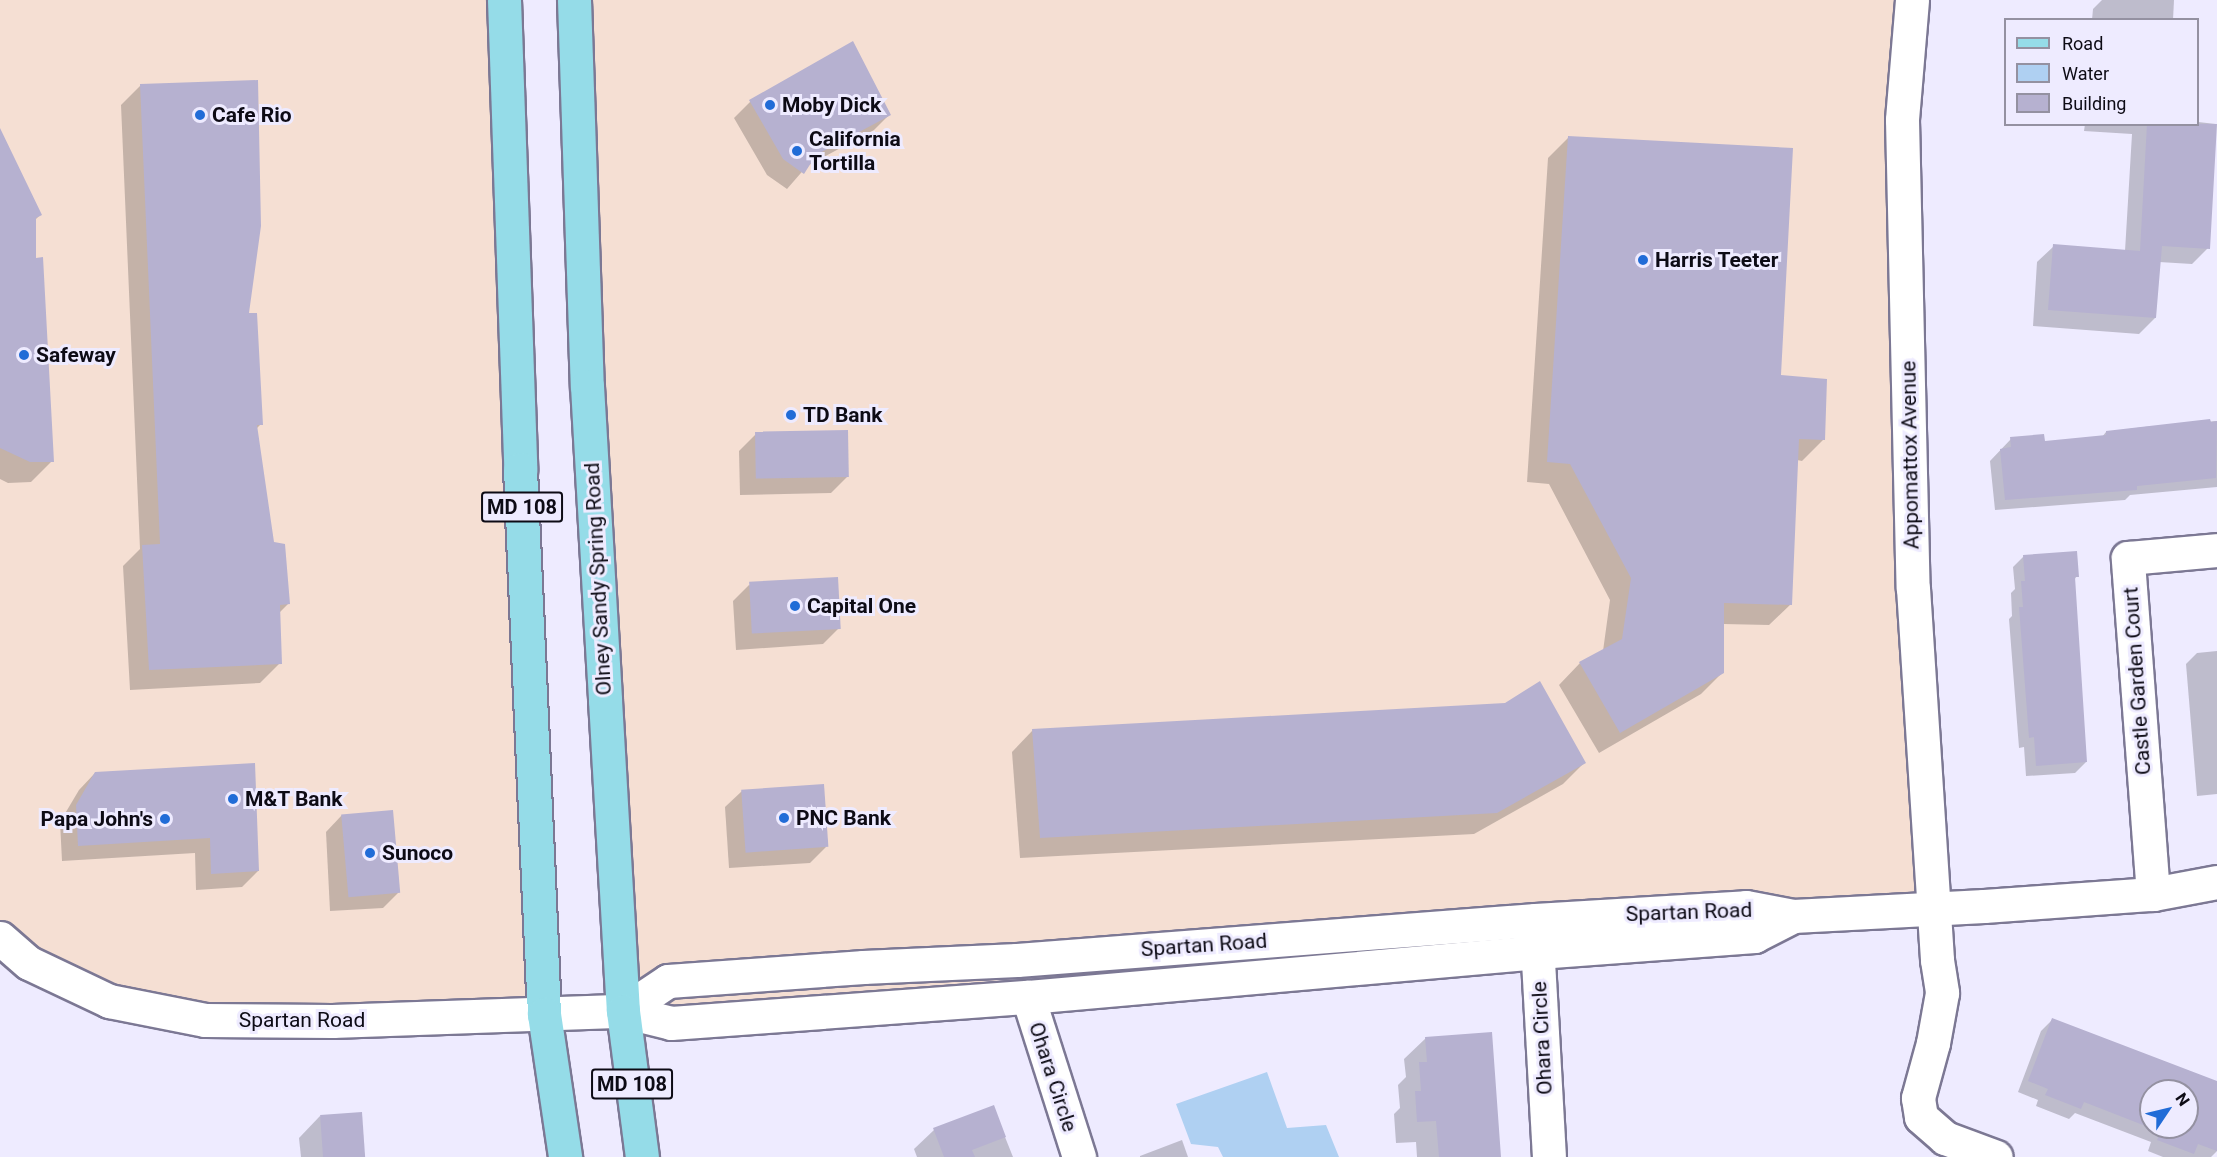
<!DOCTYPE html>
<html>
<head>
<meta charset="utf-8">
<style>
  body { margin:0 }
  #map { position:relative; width:2217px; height:1157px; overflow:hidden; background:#eeebff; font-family:Roboto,sans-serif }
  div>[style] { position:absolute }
  .commercial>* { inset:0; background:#f5dfd3 }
  .water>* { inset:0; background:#afd0f2 }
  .shadow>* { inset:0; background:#0003 }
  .building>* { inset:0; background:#b6b1d0; transform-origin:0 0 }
  .roads { filter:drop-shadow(2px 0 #7c7894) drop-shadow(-2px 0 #7c7894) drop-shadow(0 2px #7c7894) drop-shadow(0 -2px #7c7894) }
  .street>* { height:33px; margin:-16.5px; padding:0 16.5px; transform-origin:16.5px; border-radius:16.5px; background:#fff }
  .secondary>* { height:33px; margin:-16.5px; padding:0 16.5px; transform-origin:16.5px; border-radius:16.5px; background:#fff }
  .primary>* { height:33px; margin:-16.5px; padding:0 16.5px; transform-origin:16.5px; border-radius:16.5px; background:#95dce8 }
  .dots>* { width:16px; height:16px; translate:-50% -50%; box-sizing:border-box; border:3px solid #eeebff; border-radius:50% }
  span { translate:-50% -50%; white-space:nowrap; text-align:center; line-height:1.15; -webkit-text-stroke:6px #eeebff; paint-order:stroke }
  .shield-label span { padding:2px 4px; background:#eeebff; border:2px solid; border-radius:4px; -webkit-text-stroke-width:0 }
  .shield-label { font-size:20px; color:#0d0b15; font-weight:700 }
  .poi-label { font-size:21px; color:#0d0b15; font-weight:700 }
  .left { translate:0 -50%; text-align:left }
  .right { translate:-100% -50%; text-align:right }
  .street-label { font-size:21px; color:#0d0b15 }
  .legend { position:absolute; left:2004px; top:18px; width:195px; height:108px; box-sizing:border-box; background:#eeebff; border:2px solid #9491a1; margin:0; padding:8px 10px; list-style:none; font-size:18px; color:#0d0b15 }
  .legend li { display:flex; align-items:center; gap:12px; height:30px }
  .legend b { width:30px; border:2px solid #9491a1 }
  .north { position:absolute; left:2139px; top:1079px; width:60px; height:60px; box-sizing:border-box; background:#eeebff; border:2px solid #9491a1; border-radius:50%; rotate:55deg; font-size:16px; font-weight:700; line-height:24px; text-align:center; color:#0d0b15 }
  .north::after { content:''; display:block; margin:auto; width:21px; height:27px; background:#216cd7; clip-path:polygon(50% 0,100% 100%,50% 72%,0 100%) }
</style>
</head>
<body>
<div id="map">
  <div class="commercial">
    <i style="clip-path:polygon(0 0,504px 0,544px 1014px,109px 1001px,0 938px)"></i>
    <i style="clip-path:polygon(574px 0,1912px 0,1934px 909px,1793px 916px,623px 1011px)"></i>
  </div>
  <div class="water">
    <i style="clip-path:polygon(1267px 1072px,1287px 1128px,1326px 1125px,1339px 1157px,1223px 1157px,1218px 1147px,1191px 1144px,1176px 1104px)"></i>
  </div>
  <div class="shadow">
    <i style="clip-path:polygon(2102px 0,2174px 0,2173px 20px,2092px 20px,2093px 9px)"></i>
    <i style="clip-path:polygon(852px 43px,890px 114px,874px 130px,807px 166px,787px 189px,767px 175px,734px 118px,750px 102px)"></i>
    <i style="clip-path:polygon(141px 85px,248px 315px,261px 424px,256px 429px,272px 544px,288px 604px,279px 613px,280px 663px,260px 683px,130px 690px,123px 566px,140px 549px,121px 105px)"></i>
    <i style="clip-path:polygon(2198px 122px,2216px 124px,2208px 248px,2192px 264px,2159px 262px,2155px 318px,2139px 334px,2033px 326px,2037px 262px,2054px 246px,2125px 251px,2132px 134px,2084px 131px,2085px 124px)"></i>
    <i style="clip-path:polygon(0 134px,40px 215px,35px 220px,34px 259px,52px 461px,31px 482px,8px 483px,0 479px)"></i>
    <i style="clip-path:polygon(1569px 137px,1779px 376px,1824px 439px,1802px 461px,1797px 460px,1791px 604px,1769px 625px,1723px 624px,1723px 672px,1701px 694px,1599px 753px,1559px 685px,1580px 663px,1603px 651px,1610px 600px,1549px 484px,1527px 482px,1548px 158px)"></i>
    <i style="clip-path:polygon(2217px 421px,2217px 487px,2130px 495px,2125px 500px,1995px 510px,1990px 461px,2011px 439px,2043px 442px,2102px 437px,2106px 432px,2144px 427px)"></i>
    <i style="clip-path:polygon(755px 435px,847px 477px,831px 493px,740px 495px,739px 451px)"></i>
    <i style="clip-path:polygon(2024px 556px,2077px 576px,2074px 580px,2086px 762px,2075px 773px,2026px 776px,2024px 747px,2019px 748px,2009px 619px,2012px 616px,2011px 593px,2015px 589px,2013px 567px)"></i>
    <i style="clip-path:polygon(749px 585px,839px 628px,823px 644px,736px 650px,733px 601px)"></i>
    <i style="clip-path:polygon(2217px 651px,2217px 794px,2197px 796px,2186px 664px,2197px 653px)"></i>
    <i style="clip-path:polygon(1033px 730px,1584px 763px,1563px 784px,1474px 834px,1020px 858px,1012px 752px)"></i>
    <i style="clip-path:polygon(254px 764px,258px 871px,242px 887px,196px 890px,195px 853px,62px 861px,60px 822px,79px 790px,95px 773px)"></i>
    <i style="clip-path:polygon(742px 791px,826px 847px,810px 863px,729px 868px,725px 807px)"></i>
    <i style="clip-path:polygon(342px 815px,399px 892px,383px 908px,330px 911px,326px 832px)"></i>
    <i style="clip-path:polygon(evenodd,2052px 1020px,2217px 1084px,2217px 1151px,2211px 1157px,2163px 1157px,2148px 1151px,2151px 1142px,2075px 1113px,2069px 1119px,2036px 1106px,2038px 1100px,2018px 1092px,2041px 1031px,2052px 1020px,2151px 1091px,2187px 1091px,2187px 1127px,2151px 1127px,2151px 1091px)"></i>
    <i style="clip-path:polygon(1426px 1038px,1499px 1157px,1417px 1157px,1416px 1142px,1396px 1143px,1394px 1114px,1400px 1108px,1398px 1085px,1406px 1077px,1404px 1059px)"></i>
    <i style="clip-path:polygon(993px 1107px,1013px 1157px,917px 1157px,914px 1149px,934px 1130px)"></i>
    <i style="clip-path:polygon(320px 1116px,364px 1157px,301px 1157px,299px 1138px)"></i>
    <i style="clip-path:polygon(1182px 1140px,1188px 1157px,1140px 1157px,1140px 1156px)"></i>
  </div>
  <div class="building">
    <i style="clip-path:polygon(853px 41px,891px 115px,816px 155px,804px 174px,783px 159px,749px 100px)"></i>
    <i style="clip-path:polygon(258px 80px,261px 226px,249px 313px,257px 313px,263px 425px,257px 425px,274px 542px,285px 544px,290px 604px,280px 605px,282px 664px,149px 670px,142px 545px,160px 544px,140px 84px)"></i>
    <i style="clip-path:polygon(2147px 124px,2217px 124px,2210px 249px,2162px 246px,2156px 318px,2048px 310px,2053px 244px,2140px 251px)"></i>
    <i style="clip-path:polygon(0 128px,42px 215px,36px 218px,36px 258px,43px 257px,54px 462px,30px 462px,0 448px)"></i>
    <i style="clip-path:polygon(1568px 136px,1793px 148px,1781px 375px,1827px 379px,1825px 440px,1799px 439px,1792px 605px,1724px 603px,1724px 673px,1620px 733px,1579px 662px,1622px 639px,1631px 578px,1570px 464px,1547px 462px)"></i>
    <i style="clip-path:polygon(2210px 419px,2211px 422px,2217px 421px,2216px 478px,2137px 486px,2137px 490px,2005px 500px,2000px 449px,2011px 447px,2010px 437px,2044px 434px,2045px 441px,2106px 435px,2106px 431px)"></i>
    <i style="left:848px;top:430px;width:47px;height:93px;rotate:89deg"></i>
    <i style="clip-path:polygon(2077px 551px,2079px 577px,2075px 577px,2087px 762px,2036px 766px,2034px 737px,2029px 738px,2019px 607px,2023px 607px,2021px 581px,2025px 581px,2023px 555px)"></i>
    <i style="left:838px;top:577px;width:52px;height:89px;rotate:87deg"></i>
    <i style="clip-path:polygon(1540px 681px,1586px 763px,1497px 813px,1040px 838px,1032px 729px,1505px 703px)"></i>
    <i style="clip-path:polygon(255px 763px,259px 871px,211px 874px,210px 838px,78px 846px,76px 805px,95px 772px)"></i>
    <i style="left:824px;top:784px;width:63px;height:83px;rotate:86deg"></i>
    <i style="left:393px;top:810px;width:83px;height:52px;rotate:85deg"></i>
    <i style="clip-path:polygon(evenodd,2052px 1018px,2217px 1081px,2217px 1151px,2198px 1144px,2194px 1154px,2157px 1140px,2161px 1132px,2084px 1102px,2081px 1109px,2045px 1095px,2048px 1089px,2028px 1081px,2052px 1018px,2151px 1091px,2187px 1091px,2187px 1127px,2151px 1127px,2151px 1091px)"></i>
    <i style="clip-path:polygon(1492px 1032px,1501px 1157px,1439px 1157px,1436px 1121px,1417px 1122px,1415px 1091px,1421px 1091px,1419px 1062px,1427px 1062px,1425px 1037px)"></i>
    <i style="clip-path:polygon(994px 1105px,1006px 1137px,972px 1150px,975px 1157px,944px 1157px,933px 1128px)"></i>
    <i style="left:362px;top:1112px;width:45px;height:42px;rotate:86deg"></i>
  </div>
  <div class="roads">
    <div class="street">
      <i style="left:1912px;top:0;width:120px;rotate:94.8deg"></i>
      <i style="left:1902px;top:120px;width:468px;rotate:88.7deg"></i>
      <i style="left:1913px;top:588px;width:373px;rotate:86.3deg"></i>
      <i style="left:1937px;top:960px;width:33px;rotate:81deg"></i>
      <i style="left:1942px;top:993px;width:51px;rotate:100.2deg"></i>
      <i style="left:1933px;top:1043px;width:57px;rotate:105.3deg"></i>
      <i style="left:1918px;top:1098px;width:19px;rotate:81deg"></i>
      <i style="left:1921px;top:1117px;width:32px;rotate:41deg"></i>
      <i style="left:1945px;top:1138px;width:54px;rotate:20.4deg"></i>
      <i style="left:2153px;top:894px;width:337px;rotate:-94.3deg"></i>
      <i style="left:2128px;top:558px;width:89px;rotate:-5.1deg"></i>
      <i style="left:1536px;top:925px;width:232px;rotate:86.8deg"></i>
      <i style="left:1028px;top:997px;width:168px;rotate:72.3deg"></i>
    </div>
    <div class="secondary">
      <i style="left:0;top:938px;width:38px;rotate:41deg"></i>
      <i style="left:29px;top:963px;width:89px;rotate:25.4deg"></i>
      <i style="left:109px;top:1001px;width:98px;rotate:11.2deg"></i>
      <i style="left:205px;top:1020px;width:127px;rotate:0.5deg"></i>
      <i style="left:332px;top:1021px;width:291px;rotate:-2deg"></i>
      <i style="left:623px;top:1011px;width:49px;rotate:14deg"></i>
      <i style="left:671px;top:1023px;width:358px;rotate:-4.2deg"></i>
      <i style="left:1028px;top:997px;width:512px;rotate:-5.04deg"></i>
      <i style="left:1538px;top:952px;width:217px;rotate:-4.2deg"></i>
      <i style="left:1754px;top:936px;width:44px;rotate:-27.1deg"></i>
      <i style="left:623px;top:1011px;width:54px;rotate:-33.7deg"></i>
      <i style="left:668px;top:981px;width:196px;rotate:-4.1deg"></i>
      <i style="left:863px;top:967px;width:154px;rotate:-2.6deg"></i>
      <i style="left:1017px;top:960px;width:520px;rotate:-4.42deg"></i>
      <i style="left:1535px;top:920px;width:211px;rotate:-3.5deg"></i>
      <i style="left:1746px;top:907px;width:48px;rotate:10.8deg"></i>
      <i style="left:1793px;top:916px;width:191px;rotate:-3deg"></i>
      <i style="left:1984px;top:906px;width:169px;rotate:-4.1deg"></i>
      <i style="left:2153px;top:894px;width:65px;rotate:-10.6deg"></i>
    </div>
    <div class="primary">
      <i style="left:504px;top:0;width:469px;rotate:88deg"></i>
      <i style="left:520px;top:469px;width:546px;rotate:87.48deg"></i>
      <i style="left:544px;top:1014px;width:145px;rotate:81.6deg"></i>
      <i style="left:574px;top:0;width:386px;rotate:88.1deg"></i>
      <i style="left:587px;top:386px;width:315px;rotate:86.7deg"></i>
      <i style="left:605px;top:700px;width:312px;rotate:86.7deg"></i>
      <i style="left:623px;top:1011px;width:147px;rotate:82.6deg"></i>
    </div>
  </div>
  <div class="dots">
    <i style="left:770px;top:105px;background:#216cd7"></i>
    <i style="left:200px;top:115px;background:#216cd7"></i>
    <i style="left:797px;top:151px;background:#216cd7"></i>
    <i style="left:1643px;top:260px;background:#216cd7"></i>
    <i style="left:24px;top:355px;background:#216cd7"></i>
    <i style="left:791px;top:415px;background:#216cd7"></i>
    <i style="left:795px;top:606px;background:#216cd7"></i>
    <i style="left:233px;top:799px;background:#216cd7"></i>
    <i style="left:784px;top:818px;background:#216cd7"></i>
    <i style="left:165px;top:819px;background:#216cd7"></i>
    <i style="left:370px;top:853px;background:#216cd7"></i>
  </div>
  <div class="shield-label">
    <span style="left:522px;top:507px">MD 108</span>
    <span style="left:632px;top:1084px">MD 108</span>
  </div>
  <div class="poi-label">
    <span class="left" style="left:782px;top:105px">Moby Dick</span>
    <span class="left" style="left:212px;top:115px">Cafe Rio</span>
    <span class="left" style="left:809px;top:151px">California<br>Tortilla</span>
    <span class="left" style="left:1655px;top:260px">Harris Teeter</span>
    <span class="left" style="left:36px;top:355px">Safeway</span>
    <span class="left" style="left:803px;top:415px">TD Bank</span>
    <span class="left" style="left:807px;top:606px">Capital One</span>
    <span class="left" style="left:245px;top:799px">M&amp;T Bank</span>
    <span class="left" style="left:796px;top:818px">PNC Bank</span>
    <span class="right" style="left:153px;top:819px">Papa John's</span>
    <span class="left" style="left:382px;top:853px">Sunoco</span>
  </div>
  <div class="street-label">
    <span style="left:1910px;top:455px;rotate:-91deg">Appomattox Avenue</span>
    <span style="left:598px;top:579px;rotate:-93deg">Olney Sandy Spring Road</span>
    <span style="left:2137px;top:681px;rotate:-94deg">Castle Garden Court</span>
    <span style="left:1689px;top:912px;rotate:-2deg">Spartan Road</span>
    <span style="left:1204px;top:945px;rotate:-4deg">Spartan Road</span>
    <span style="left:302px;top:1020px">Spartan Road</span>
    <span style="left:1542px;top:1038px;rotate:-93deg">Ohara Circle</span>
    <span style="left:1053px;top:1077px;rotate:72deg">Ohara Circle</span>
  </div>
  <ul class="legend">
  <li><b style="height:8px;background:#95dce8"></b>Road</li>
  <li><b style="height:16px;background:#afd0f2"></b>Water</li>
  <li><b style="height:16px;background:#b6b1d0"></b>Building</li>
  </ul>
  <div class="north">N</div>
</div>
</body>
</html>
